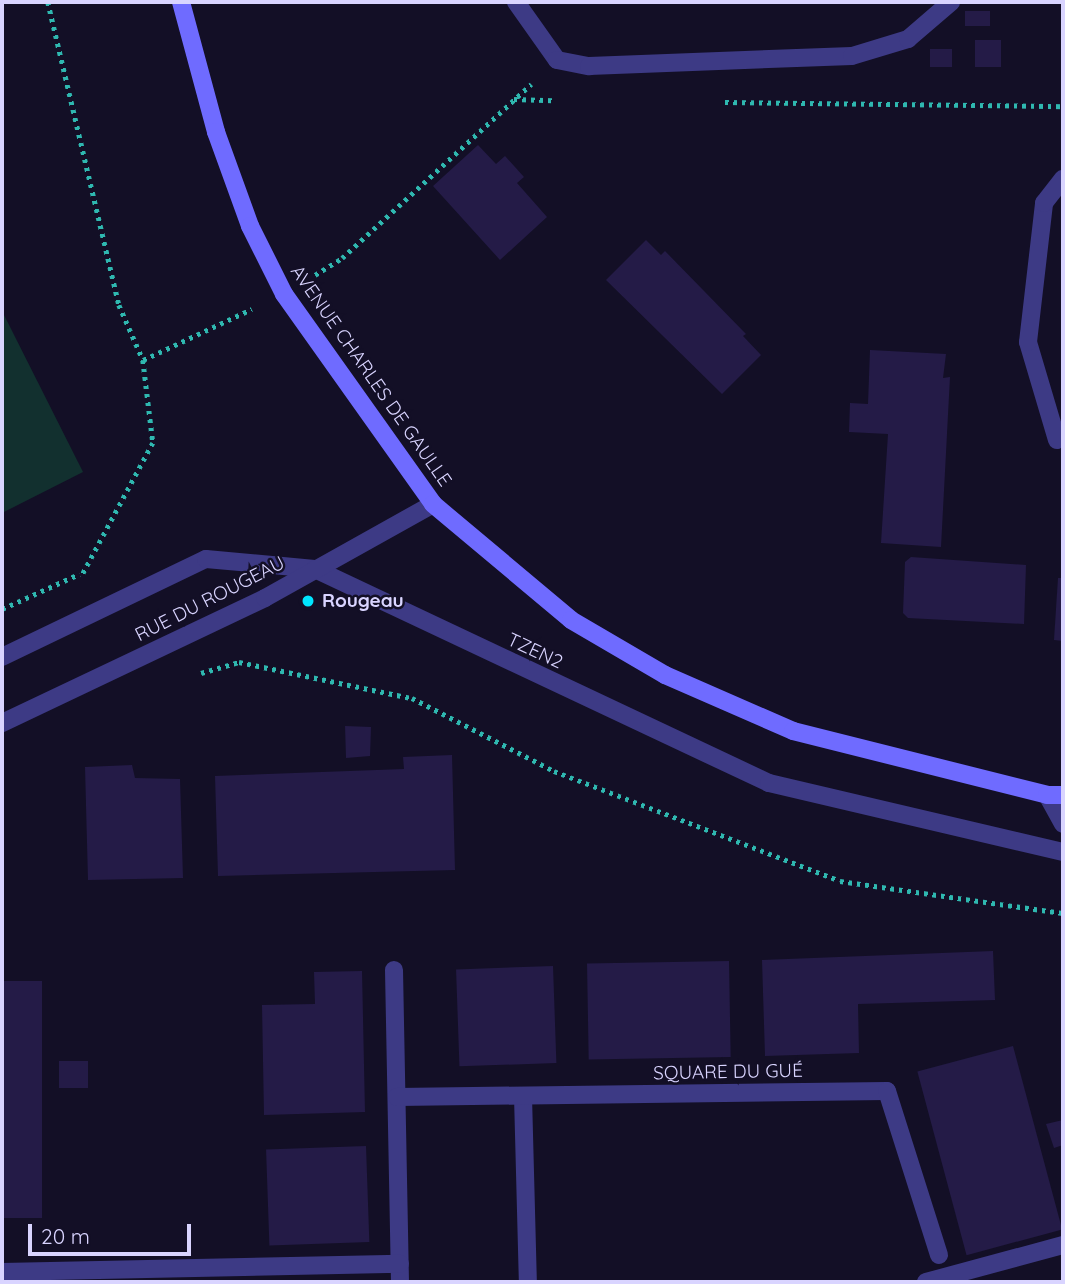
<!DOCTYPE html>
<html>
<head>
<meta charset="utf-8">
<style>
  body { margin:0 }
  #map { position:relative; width:1065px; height:1284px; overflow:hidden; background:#130f26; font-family:Quicksand,sans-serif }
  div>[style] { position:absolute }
  .green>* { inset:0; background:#12302f }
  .building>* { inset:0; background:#241b47; transform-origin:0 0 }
  .path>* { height:4.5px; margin-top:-2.25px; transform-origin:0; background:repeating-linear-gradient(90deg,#2fb8b0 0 3.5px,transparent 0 8.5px) }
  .lane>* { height:18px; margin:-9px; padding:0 9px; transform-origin:9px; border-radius:9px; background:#3d3a85 }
  .street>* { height:18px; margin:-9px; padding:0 9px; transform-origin:9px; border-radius:9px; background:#3d3a85 }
  .secondary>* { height:18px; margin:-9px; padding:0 9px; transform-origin:9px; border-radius:9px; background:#6f6bff }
  .dots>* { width:19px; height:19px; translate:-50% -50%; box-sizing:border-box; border:4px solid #130f26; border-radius:50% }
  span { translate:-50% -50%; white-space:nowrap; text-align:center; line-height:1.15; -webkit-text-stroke:5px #130f26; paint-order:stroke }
  .street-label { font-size:19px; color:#d9d4ff }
  .poi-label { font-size:19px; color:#d9d4ff; font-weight:700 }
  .left { translate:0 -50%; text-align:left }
  .frame { position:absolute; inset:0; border:4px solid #d9d4ff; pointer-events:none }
  .scale { position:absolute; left:28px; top:1224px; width:163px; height:32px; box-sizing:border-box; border:4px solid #d9d4ff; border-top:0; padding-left:9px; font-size:21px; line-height:24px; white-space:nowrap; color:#d9d4ff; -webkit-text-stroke:5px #130f26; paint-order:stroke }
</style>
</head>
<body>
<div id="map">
  <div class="green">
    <i style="clip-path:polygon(2px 311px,83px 472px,2px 513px)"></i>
  </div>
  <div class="building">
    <i style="left:965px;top:11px;width:25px;height:15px"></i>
    <i style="left:975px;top:40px;width:26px;height:27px"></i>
    <i style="left:930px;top:49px;width:22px;height:18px"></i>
    <i style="clip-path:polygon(478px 145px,496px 164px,505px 156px,524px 177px,517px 183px,547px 217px,500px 260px,433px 186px)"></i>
    <i style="clip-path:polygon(646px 240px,661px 255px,665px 251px,746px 334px,743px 336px,761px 355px,722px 394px,606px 280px)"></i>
    <i style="clip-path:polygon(870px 350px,946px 354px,943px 378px,950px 377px,941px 547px,881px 543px,888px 434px,849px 432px,850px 403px,868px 404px)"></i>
    <i style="clip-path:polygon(911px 557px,1026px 565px,1024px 624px,908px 618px,903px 613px,905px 562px)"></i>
    <i style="clip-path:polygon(1058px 578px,1063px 578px,1063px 641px,1054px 640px)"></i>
    <i style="clip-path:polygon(345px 726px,371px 727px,370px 756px,346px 758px)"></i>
    <i style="clip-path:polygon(452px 755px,455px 870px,218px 876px,215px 776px,404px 769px,403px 757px)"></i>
    <i style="clip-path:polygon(132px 765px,135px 778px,180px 779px,183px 878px,88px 880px,85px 767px)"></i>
    <i style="clip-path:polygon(993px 951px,995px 1000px,858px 1004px,859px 1053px,765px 1056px,762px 960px)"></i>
    <i style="left:729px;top:961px;width:96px;height:142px;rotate:89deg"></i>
    <i style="left:553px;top:966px;width:97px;height:97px;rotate:88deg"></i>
    <i style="clip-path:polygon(362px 971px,365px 1112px,264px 1115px,262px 1005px,315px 1004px,314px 972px)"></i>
    <i style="left:2px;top:981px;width:40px;height:237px"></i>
    <i style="left:1013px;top:1046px;width:190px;height:99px;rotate:75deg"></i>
    <i style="left:59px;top:1061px;width:29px;height:27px"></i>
    <i style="clip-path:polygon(1063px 1120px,1063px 1145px,1054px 1148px,1046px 1124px)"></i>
    <i style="left:366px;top:1146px;width:96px;height:100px;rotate:88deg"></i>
  </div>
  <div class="path">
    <i style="left:48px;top:2px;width:311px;rotate:76.8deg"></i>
    <i style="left:119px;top:305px;width:60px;rotate:66.4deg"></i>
    <i style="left:143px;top:360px;width:84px;rotate:83.1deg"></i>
    <i style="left:153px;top:443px;width:152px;rotate:118.2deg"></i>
    <i style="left:514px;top:99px;width:38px;rotate:2deg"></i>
    <i style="left:725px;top:102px;width:338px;rotate:0.7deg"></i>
    <i style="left:315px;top:275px;width:32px;rotate:-32deg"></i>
    <i style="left:342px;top:258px;width:257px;rotate:-42.6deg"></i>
    <i style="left:143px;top:360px;width:120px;rotate:-25.1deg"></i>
    <i style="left:2px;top:609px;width:85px;rotate:-24.4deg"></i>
    <i style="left:201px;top:673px;width:40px;rotate:-16deg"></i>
    <i style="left:239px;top:662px;width:177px;rotate:11.8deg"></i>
    <i style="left:412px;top:698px;width:160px;rotate:27.2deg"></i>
    <i style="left:554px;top:771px;width:306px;rotate:21deg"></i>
    <i style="left:840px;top:881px;width:225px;rotate:8.2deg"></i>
  </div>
  <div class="lane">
    <i style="left:2px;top:657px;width:226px;rotate:-25.7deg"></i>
    <i style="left:206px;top:559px;width:109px;rotate:5.2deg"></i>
    <i style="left:315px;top:569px;width:502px;rotate:25.24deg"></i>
    <i style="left:769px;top:783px;width:302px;rotate:13.2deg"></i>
    <i style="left:394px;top:970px;width:312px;rotate:88.9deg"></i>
    <i style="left:523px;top:1096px;width:186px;rotate:88.5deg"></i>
    <i style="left:397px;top:1097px;width:490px;rotate:-0.7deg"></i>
    <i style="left:887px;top:1091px;width:172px;rotate:72.4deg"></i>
    <i style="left:2px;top:1272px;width:398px;rotate:-1.2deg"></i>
    <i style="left:926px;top:1282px;width:142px;rotate:-15.1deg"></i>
  </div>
  <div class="street">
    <i style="left:516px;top:2px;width:71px;rotate:54.7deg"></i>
    <i style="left:557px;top:60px;width:33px;rotate:11deg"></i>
    <i style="left:589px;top:66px;width:263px;rotate:-2.2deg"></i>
    <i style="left:852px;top:56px;width:59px;rotate:-16.9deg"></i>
    <i style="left:908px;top:39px;width:57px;rotate:-40.7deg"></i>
    <i style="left:1057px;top:440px;width:102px;rotate:-106.5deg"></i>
    <i style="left:1028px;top:342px;width:140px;rotate:-83.4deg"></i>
    <i style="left:1044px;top:203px;width:31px;rotate:-52deg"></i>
    <i style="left:2px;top:723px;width:291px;rotate:-25.4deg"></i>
    <i style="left:265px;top:598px;width:193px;rotate:-29.2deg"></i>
    <i style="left:1047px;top:795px;width:33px;rotate:61deg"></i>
  </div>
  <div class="secondary">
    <i style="left:181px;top:2px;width:135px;rotate:74.9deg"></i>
    <i style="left:216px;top:132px;width:100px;rotate:70.1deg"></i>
    <i style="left:250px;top:226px;width:76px;rotate:63.4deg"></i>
    <i style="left:284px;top:294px;width:257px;rotate:54.6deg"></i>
    <i style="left:433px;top:504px;width:180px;rotate:40deg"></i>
    <i style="left:571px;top:620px;width:109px;rotate:30.3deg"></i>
    <i style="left:665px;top:675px;width:140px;rotate:23.6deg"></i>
    <i style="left:793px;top:731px;width:262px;rotate:14.1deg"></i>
    <i style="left:1047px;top:795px;width:16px"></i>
  </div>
  <div class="dots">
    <i style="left:308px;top:601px;background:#00e5ff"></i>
  </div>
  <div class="street-label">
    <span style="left:371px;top:376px;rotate:55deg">AVENUE CHARLES DE GAULLE</span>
    <span style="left:210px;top:599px;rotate:-27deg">RUE DU ROUGEAU</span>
    <span style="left:535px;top:651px;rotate:25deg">TZEN2</span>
    <span style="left:728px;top:1072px;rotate:-1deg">SQUARE DU GUÉ</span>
  </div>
  <div class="poi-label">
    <span class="left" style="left:322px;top:601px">Rougeau</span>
  </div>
  <div class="frame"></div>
  <div class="scale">20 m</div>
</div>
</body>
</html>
